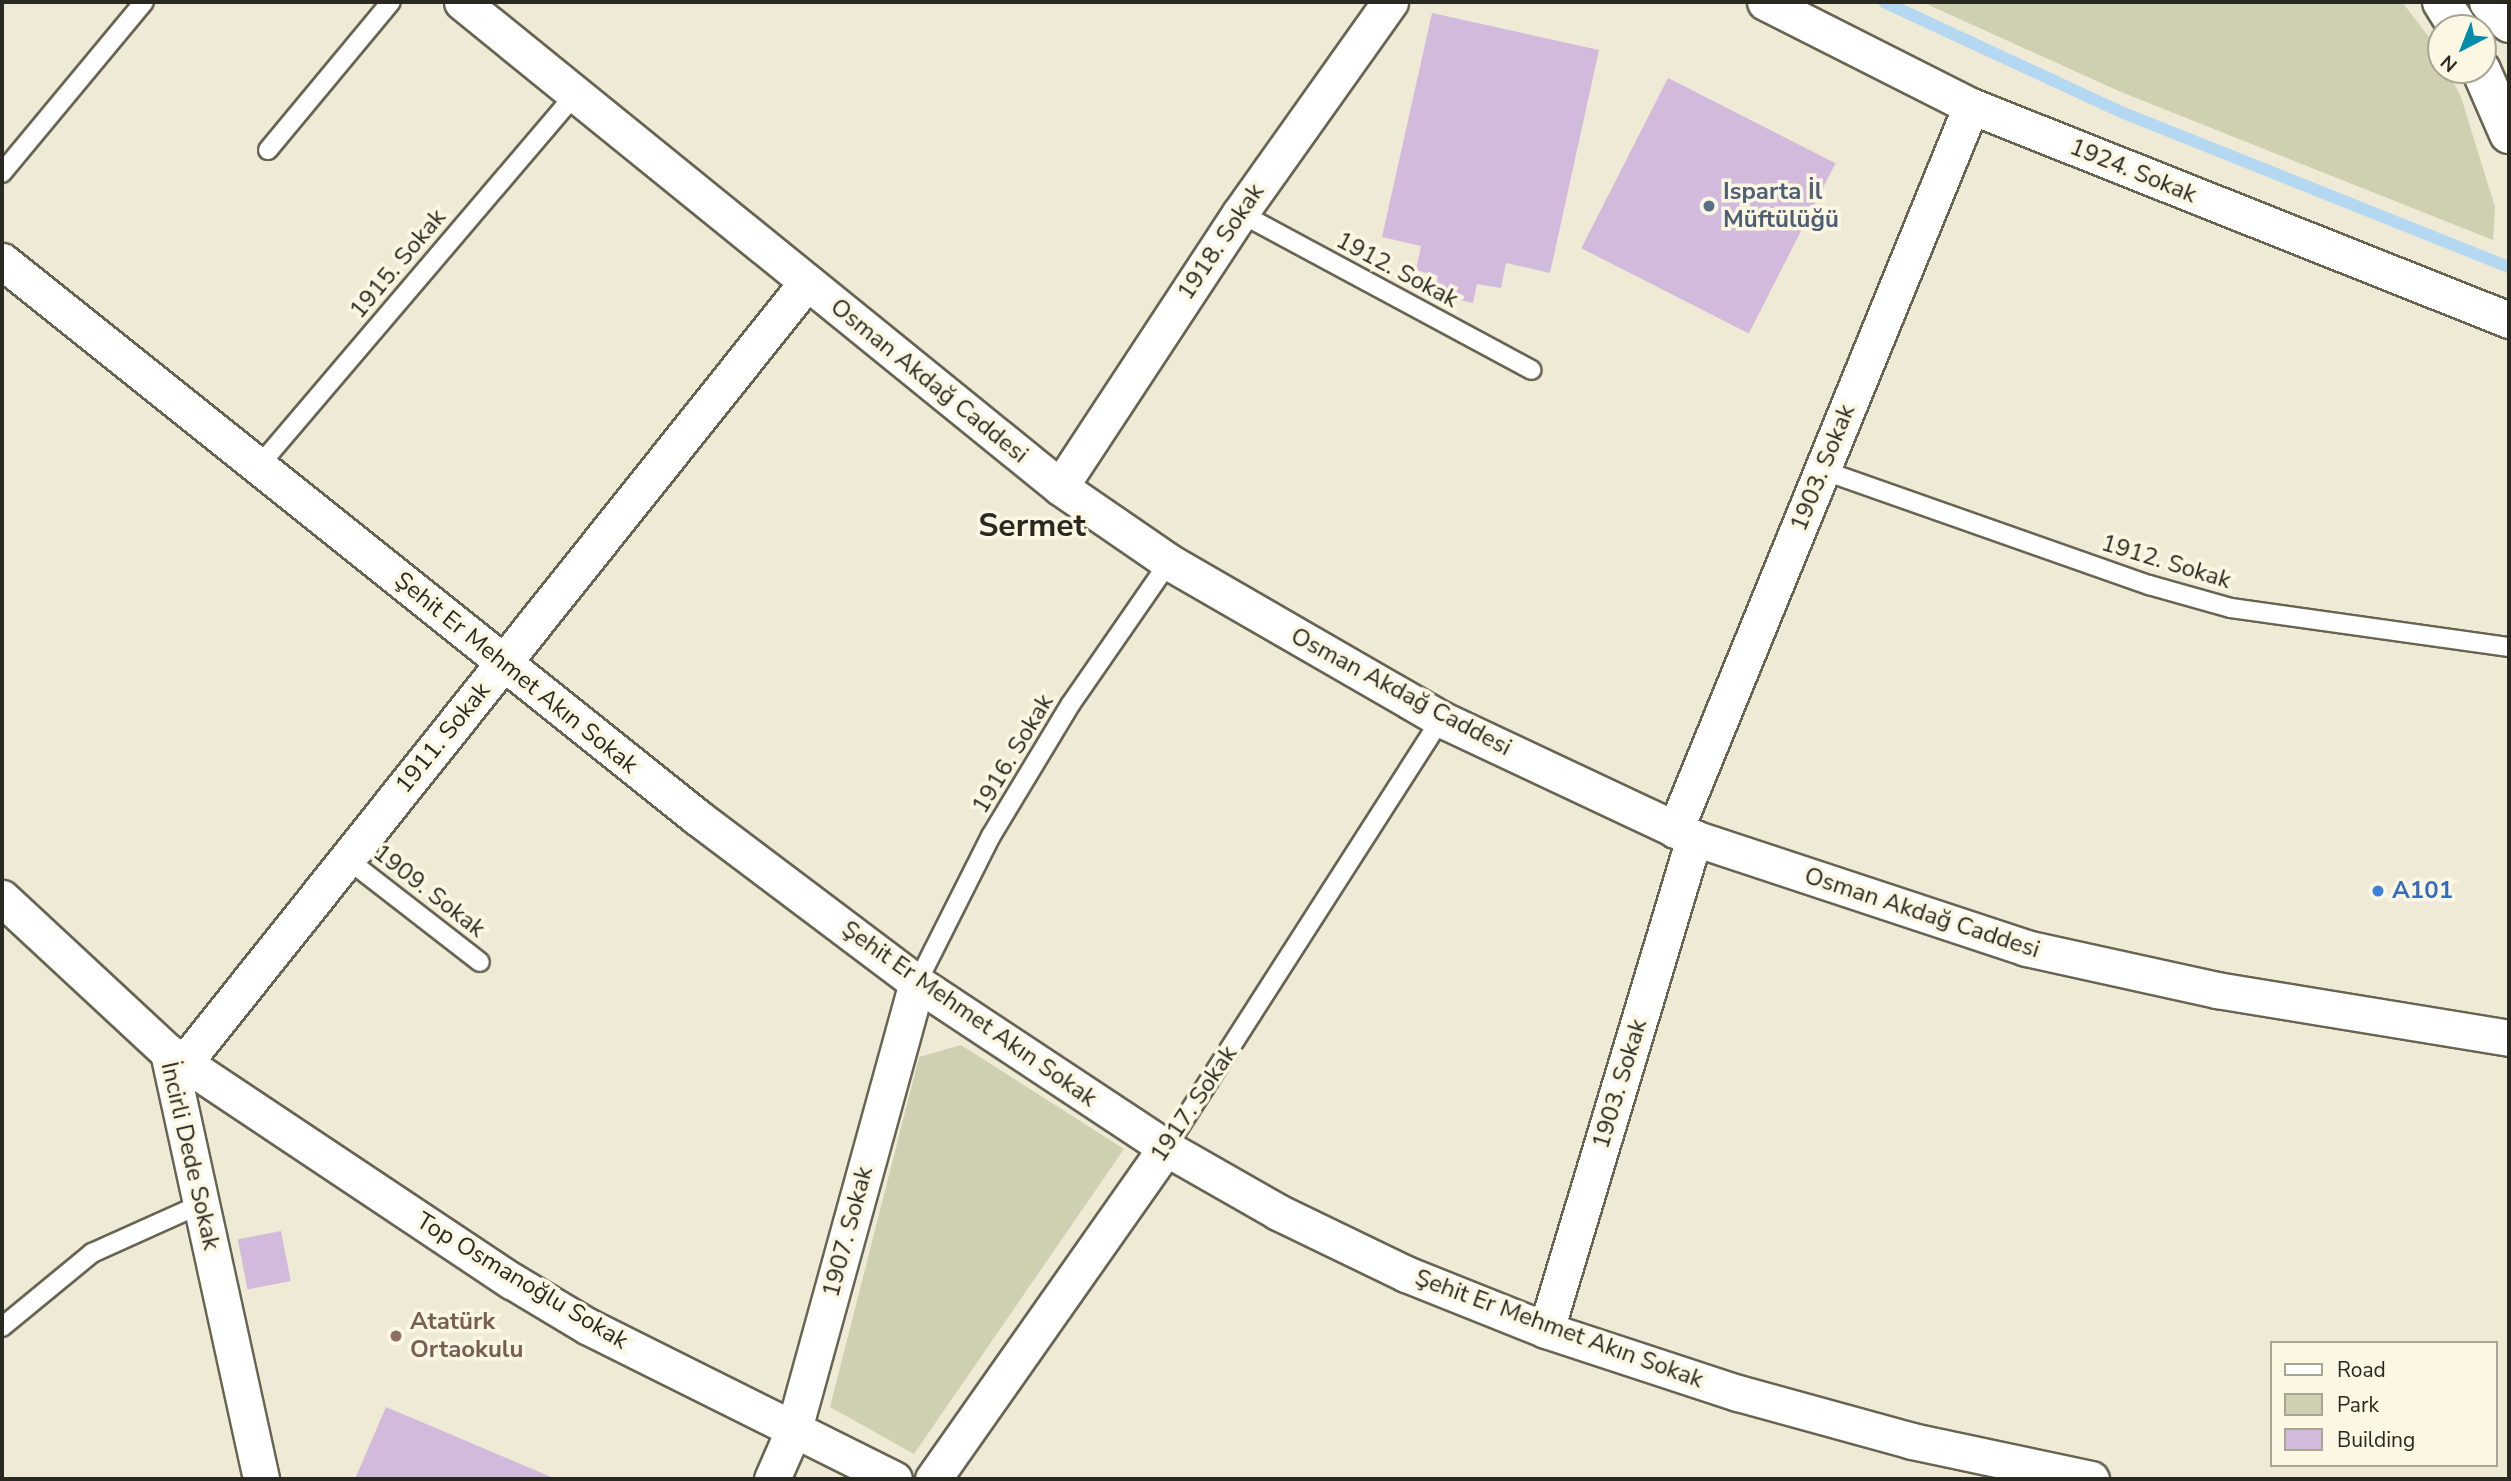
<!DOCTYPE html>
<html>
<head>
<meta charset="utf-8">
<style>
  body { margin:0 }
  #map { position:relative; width:2511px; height:1481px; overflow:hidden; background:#efead5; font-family:"Nunito Sans",sans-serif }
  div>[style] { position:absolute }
  .green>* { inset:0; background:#ced0b1 }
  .stream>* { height:12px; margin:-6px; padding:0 6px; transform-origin:6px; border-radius:6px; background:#b4d7f2 }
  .building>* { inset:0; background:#d1badb; transform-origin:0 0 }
  .roads { filter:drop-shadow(2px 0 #686452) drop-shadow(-2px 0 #686452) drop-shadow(0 2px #686452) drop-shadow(0 -2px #686452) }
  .lane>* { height:18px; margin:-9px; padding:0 9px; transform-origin:9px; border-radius:9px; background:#fff }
  .street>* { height:35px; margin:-17.5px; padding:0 17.5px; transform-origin:17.5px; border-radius:17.5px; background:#fff }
  .primary>* { height:38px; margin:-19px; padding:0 19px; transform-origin:19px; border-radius:19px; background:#fff }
  .dots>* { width:19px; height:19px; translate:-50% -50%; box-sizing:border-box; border:4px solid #fcf7e2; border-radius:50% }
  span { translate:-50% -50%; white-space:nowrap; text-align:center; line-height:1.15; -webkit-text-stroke:7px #fcf7e2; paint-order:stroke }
  .street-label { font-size:24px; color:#2a2921 }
  .service-label { font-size:24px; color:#4e5e75; font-weight:700 }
  .left { translate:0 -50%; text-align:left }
  .shop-label { font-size:24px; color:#366cbe; font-weight:700 }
  .education-label { font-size:24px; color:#785e54; font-weight:700 }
  .district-label { font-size:32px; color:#2a2921; font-weight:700 }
  .frame { position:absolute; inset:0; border:4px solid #2a2921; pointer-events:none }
  .legend { position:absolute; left:2270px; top:1341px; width:228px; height:126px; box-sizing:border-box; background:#fcf7e2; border:2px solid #a8a595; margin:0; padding:9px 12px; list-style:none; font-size:21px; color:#2a2921 }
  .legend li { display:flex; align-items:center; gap:14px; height:35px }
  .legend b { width:35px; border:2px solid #a8a595 }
  .north { position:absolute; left:2427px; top:14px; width:70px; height:70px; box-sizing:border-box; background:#fcf7e2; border:2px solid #a8a595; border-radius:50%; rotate:222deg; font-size:19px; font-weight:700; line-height:28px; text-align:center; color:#2a2921 }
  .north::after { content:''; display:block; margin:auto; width:24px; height:32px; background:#038cab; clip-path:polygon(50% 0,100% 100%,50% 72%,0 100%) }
</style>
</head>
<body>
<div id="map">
  <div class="green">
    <i style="clip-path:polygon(1922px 2px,2402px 2px,2429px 37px,2441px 60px,2441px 70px,2447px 70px,2461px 97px,2495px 207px,2493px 240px,2121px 92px)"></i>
    <i style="clip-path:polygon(961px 1045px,1124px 1149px,914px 1454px,830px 1407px,919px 1057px)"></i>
  </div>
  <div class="stream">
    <i style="left:1884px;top:2px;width:261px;rotate:24.9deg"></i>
    <i style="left:2121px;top:112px;width:418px;rotate:21.8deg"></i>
  </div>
  <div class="building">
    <i style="clip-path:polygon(1432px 13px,1599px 50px,1550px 273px,1506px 263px,1501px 288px,1477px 284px,1473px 303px,1434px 294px,1438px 276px,1416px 270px,1421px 246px,1382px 237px)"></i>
    <i style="left:1668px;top:78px;width:188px;height:191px;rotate:27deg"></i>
    <i style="left:281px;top:1231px;width:51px;height:44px;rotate:79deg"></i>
    <i style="clip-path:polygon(386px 1407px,556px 1479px,355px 1479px)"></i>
  </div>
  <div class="roads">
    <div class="lane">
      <i style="left:268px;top:150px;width:192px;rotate:-50.3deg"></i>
      <i style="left:2px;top:173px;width:222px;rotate:-50.3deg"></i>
      <i style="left:1240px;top:213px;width:331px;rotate:28.3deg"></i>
      <i style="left:258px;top:467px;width:490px;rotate:-49.6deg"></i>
      <i style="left:1822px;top:470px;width:347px;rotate:19.4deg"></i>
      <i style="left:2149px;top:585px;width:85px;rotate:15.7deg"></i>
      <i style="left:2231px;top:608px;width:281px;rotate:8deg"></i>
      <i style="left:347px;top:859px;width:168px;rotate:37.8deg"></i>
      <i style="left:917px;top:983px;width:165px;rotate:-63.3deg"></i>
      <i style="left:991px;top:836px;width:153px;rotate:-58.9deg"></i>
      <i style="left:1070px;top:705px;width:174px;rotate:-55.3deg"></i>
      <i style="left:1166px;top:1148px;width:510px;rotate:-57.34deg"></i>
      <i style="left:2px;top:1327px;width:117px;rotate:-39.4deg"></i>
      <i style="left:92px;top:1253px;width:120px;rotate:-24.2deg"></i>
    </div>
    <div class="street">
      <i style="left:462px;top:2px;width:770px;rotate:39.04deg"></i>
      <i style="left:1060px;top:487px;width:132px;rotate:34.5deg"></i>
      <i style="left:1169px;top:562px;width:314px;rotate:30deg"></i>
      <i style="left:1441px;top:719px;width:280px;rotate:25.2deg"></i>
      <i style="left:1694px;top:838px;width:350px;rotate:18.3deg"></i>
      <i style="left:2026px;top:948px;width:196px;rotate:12.4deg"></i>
      <i style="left:2217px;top:990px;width:296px;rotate:9.3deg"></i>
      <i style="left:1765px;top:2px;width:231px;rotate:26.8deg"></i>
      <i style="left:1971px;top:106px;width:579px;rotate:21.69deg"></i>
      <i style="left:2px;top:261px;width:890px;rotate:38.66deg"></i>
      <i style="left:697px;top:817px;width:276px;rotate:37deg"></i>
      <i style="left:917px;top:983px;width:299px;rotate:33.5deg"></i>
      <i style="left:1166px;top:1148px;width:129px;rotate:29.7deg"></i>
      <i style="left:1278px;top:1212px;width:142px;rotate:25.8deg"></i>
      <i style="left:1406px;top:1274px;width:151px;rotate:21.8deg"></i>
      <i style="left:1546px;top:1330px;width:202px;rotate:18.2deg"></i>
      <i style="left:1738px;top:1393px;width:180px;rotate:15.4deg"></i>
      <i style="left:1912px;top:1441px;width:183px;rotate:12deg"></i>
      <i style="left:1060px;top:487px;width:328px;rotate:-56.7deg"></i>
      <i style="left:1240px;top:213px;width:259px;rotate:-54.6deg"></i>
      <i style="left:1675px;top:830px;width:782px;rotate:-67.76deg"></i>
      <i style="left:2px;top:898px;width:226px;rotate:42.9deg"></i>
      <i style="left:168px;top:1052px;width:437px;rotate:77.7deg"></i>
      <i style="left:168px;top:1052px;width:413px;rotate:33.7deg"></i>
      <i style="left:512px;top:1281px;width:87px;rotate:31deg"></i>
      <i style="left:587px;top:1326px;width:343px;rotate:26.5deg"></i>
      <i style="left:184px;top:1063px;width:999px;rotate:-51.42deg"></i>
      <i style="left:1546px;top:1330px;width:514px;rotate:-73.26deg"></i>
      <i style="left:772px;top:1479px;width:55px;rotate:-66.3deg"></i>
      <i style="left:794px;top:1429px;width:463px;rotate:-74.6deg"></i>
      <i style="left:933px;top:1479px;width:405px;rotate:-54.9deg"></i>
    </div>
    <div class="primary">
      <i style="left:2442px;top:2px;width:31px;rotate:58deg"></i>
      <i style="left:2489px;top:2px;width:29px;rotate:46deg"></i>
      <i style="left:2481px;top:70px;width:70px;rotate:66.4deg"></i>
    </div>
  </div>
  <div class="dots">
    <i style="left:1709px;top:206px;background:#5c6f8a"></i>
    <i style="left:2378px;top:891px;background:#3f7fe0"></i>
    <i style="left:396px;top:1336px;background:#8d6e63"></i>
  </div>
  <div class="street-label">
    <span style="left:2133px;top:171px;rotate:22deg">1924. Sokak</span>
    <span style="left:1221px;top:242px;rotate:-56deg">1918. Sokak</span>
    <span style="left:398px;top:264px;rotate:-50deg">1915. Sokak</span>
    <span style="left:1397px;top:270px;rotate:28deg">1912. Sokak</span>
    <span style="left:929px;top:381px;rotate:39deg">Osman Akdağ Caddesi</span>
    <span style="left:1823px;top:468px;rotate:-68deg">1903. Sokak</span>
    <span style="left:2166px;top:562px;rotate:17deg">1912. Sokak</span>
    <span style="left:516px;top:673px;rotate:39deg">Şehit Er Mehmet Akın Sokak</span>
    <span style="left:1401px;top:692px;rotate:28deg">Osman Akdağ Caddesi</span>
    <span style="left:443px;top:738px;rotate:-51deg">1911. Sokak</span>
    <span style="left:1013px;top:754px;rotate:-59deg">1916. Sokak</span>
    <span style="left:429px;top:891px;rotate:38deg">1909. Sokak</span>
    <span style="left:1922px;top:913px;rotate:18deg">Osman Akdağ Caddesi</span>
    <span style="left:969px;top:1014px;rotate:35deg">Şehit Er Mehmet Akın Sokak</span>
    <span style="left:1620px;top:1084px;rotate:-73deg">1903. Sokak</span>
    <span style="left:1194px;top:1104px;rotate:-56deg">1917. Sokak</span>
    <span style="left:190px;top:1156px;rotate:77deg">İncirli Dede Sokak</span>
    <span style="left:848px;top:1232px;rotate:-75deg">1907. Sokak</span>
    <span style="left:522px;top:1281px;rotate:31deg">Top Osmanoğlu Sokak</span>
    <span style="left:1559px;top:1329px;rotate:20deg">Şehit Er Mehmet Akın Sokak</span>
  </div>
  <div class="service-label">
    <span class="left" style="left:1723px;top:206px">Isparta İl<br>Müftülüğü</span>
  </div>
  <div class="shop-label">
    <span class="left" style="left:2392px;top:891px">A101</span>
  </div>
  <div class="education-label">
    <span class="left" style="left:410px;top:1336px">Atatürk<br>Ortaokulu</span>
  </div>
  <div class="district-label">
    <span style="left:1032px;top:526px">Sermet</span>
  </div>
  <div class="frame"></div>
  <ul class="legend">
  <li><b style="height:9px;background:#fff"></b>Road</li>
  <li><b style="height:19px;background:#ced0b1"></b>Park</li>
  <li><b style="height:19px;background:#d1badb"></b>Building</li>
  </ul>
  <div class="north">N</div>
</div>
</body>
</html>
